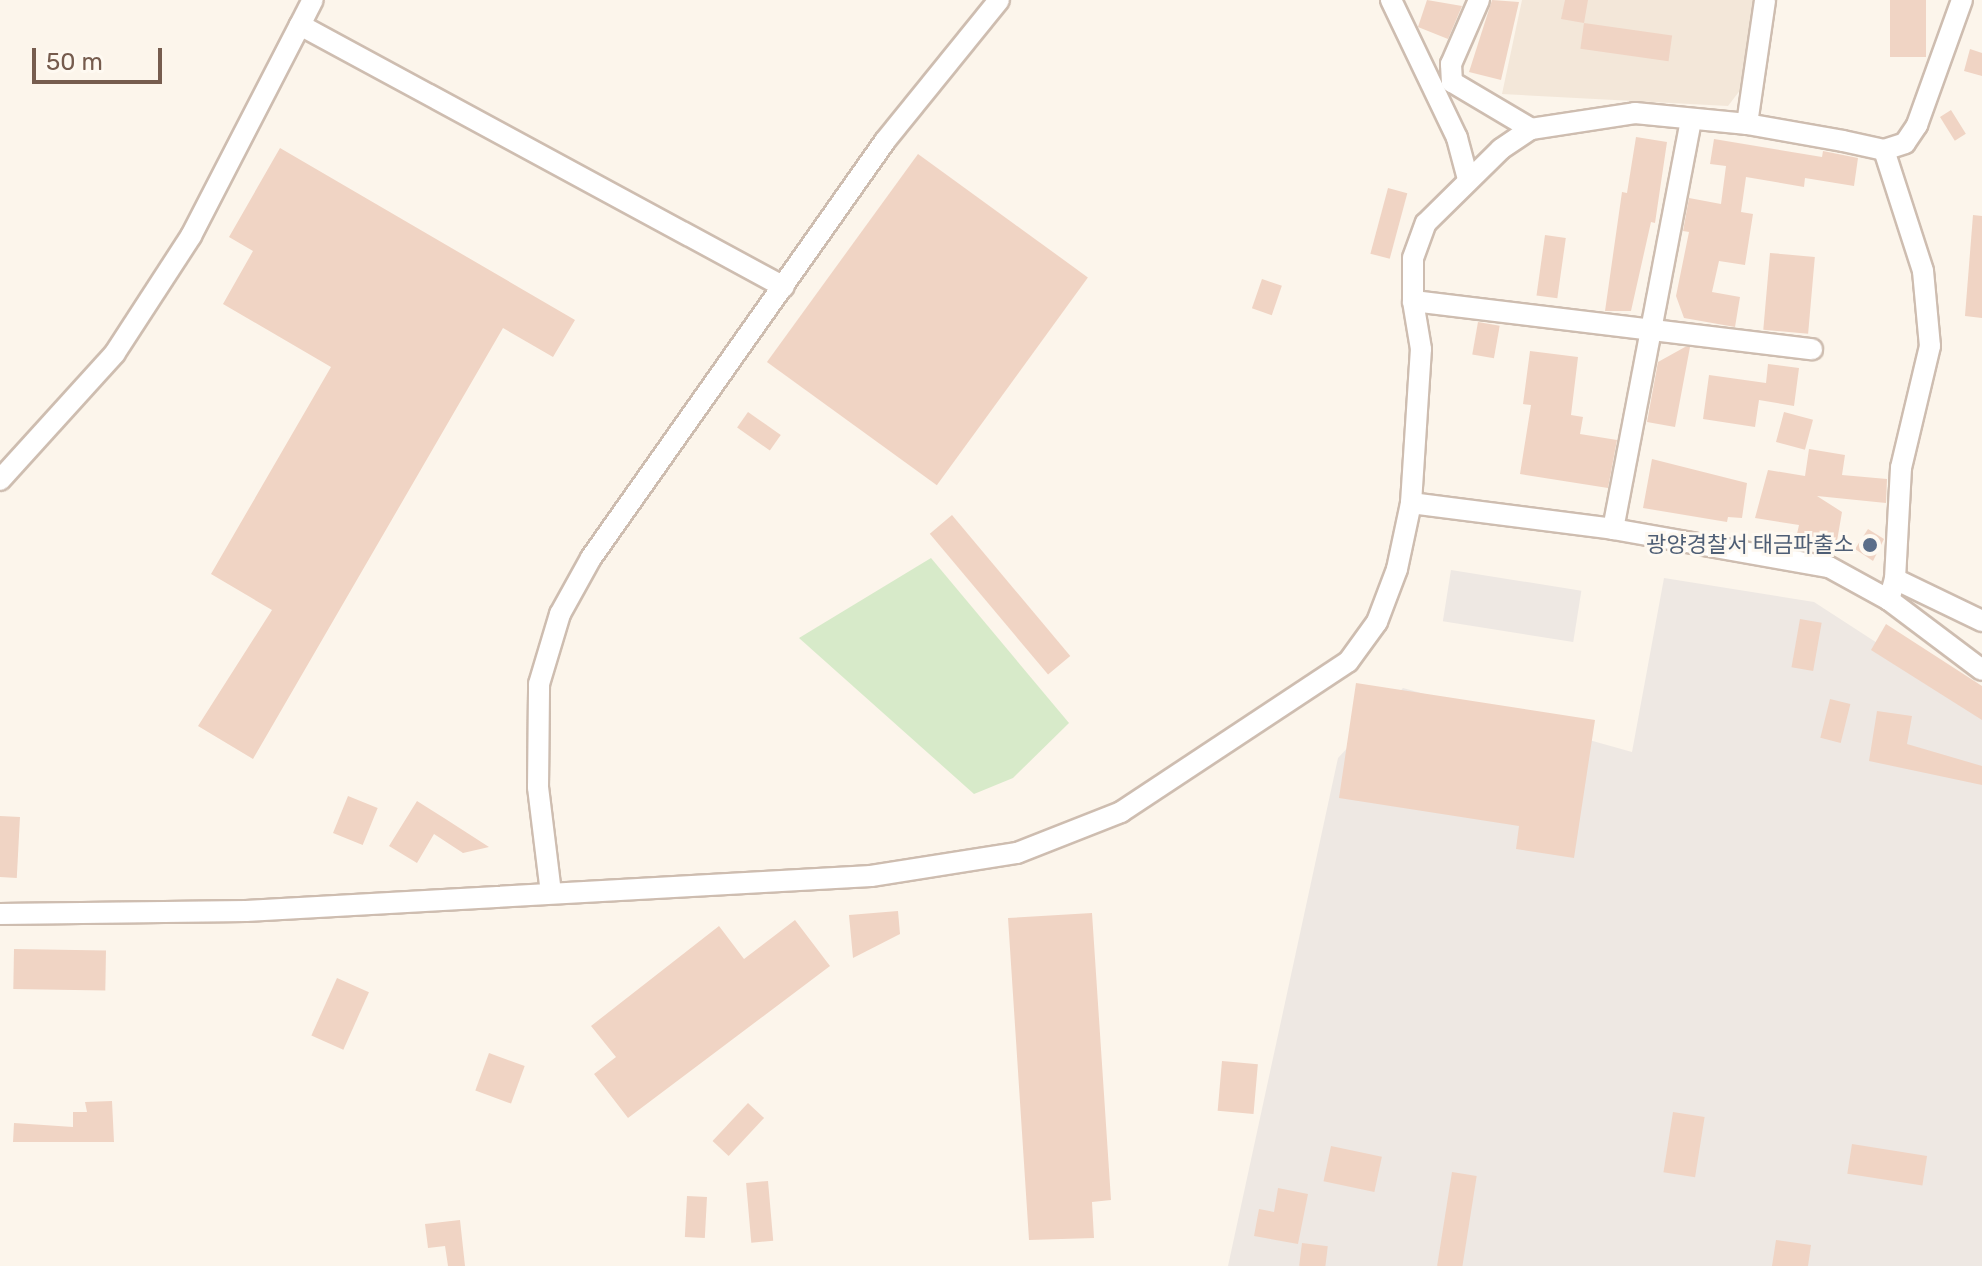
<!DOCTYPE html>
<html>
<head>
<meta charset="utf-8">
<style>
  body { margin:0 }
  #map { position:relative; width:1982px; height:1266px; overflow:hidden; background:#fcf5eb; font-family:Rubik,"Noto Sans KR",sans-serif }
  div>[style] { position:absolute }
  .residential>* { inset:0; background:#f3e7d9 }
  .industrial>* { inset:0; background:#eee8e3; transform-origin:0 0 }
  .green>* { inset:0; background:#d7eac9 }
  .building>* { inset:0; background:#f0d4c4; transform-origin:0 0 }
  .roads { filter:drop-shadow(2px 0 #cebdb0) drop-shadow(-2px 0 #cebdb0) drop-shadow(0 2px #cebdb0) drop-shadow(0 -2px #cebdb0) }
  .street>* { height:20px; margin:-10px; padding:0 10px; transform-origin:10px; border-radius:10px; background:#fff }
  .dots>* { width:22px; height:22px; translate:-50% -50%; box-sizing:border-box; border:4px solid #fef9f1; border-radius:50% }
  span { translate:-50% -50%; white-space:nowrap; text-align:center; line-height:1.15; -webkit-text-stroke:6px #fef9f1; paint-order:stroke }
  .service-label { font-size:22px; color:#4e5e75 }
  .right { translate:-100% -50%; text-align:right }
  .scale { position:absolute; left:32px; top:48px; width:130px; height:36px; box-sizing:border-box; border:4px solid #765c4e; border-top:0; padding-left:10px; font-size:24px; line-height:28px; white-space:nowrap; color:#765c4e; -webkit-text-stroke:6px #fef9f1; paint-order:stroke }
</style>
</head>
<body>
<div id="map">
  <div class="residential">
    <i style="clip-path:polygon(1522px 0,1754px 0,1741px 89px,1728px 106px,1502px 94px)"></i>
  </div>
  <div class="industrial">
    <i style="left:1451px;top:570px;width:132px;height:52px;rotate:9deg"></i>
    <i style="clip-path:polygon(1664px 578px,1814px 602px,1982px 711px,1982px 1266px,1228px 1266px,1338px 758px,1403px 688px,1632px 752px)"></i>
  </div>
  <div class="green">
    <i style="clip-path:polygon(931px 558px,1069px 723px,1013px 778px,974px 794px,799px 638px)"></i>
  </div>
  <div class="building">
    <i style="clip-path:polygon(1427px 0,1462px 6px,1448px 39px,1418px 27px)"></i>
    <i style="clip-path:polygon(1492px 0,1519px 2px,1501px 80px,1469px 72px)"></i>
    <i style="clip-path:polygon(1565px 0,1588px 0,1584px 23px,1561px 19px)"></i>
    <i style="left:1890px;top:0;width:36px;height:57px"></i>
    <i style="left:1584px;top:23px;width:89px;height:26px;rotate:8deg"></i>
    <i style="clip-path:polygon(1970px 49px,1982px 53px,1982px 76px,1964px 71px)"></i>
    <i style="left:1951px;top:110px;width:28px;height:13px;rotate:58deg"></i>
    <i style="clip-path:polygon(1636px 137px,1667px 142px,1655px 223px,1651px 222px,1631px 311px,1605px 311px,1622px 192px,1627px 193px)"></i>
    <i style="clip-path:polygon(1714px 139px,1822px 157px,1823px 151px,1858px 158px,1854px 186px,1805px 178px,1804px 187px,1746px 177px,1741px 212px,1753px 214px,1745px 265px,1719px 261px,1712px 292px,1740px 297px,1735px 327px,1684px 318px,1676px 296px,1689px 232px,1683px 231px,1689px 198px,1721px 204px,1726px 166px,1710px 164px)"></i>
    <i style="clip-path:polygon(280px 148px,575px 320px,553px 357px,503px 328px,253px 759px,198px 726px,272px 610px,211px 574px,331px 367px,223px 304px,253px 251px,229px 237px)"></i>
    <i style="left:918px;top:154px;width:210px;height:257px;rotate:36deg"></i>
    <i style="left:1388px;top:188px;width:20px;height:68px;rotate:15deg"></i>
    <i style="clip-path:polygon(1973px 215px,1982px 216px,1982px 318px,1965px 316px)"></i>
    <i style="left:1545px;top:235px;width:21px;height:61px;rotate:8deg"></i>
    <i style="left:1770px;top:253px;width:45px;height:77px;rotate:5deg"></i>
    <i style="left:1262px;top:279px;width:21px;height:31px;rotate:19deg"></i>
    <i style="left:1478px;top:322px;width:22px;height:33px;rotate:10deg"></i>
    <i style="clip-path:polygon(1685px 347px,1690px 347px,1675px 427px,1647px 422px,1658px 362px)"></i>
    <i style="clip-path:polygon(1530px 351px,1578px 357px,1571px 415px,1583px 417px,1580px 434px,1617px 440px,1608px 488px,1520px 474px,1531px 405px,1523px 404px)"></i>
    <i style="clip-path:polygon(1768px 364px,1799px 368px,1794px 406px,1759px 400px,1755px 427px,1703px 419px,1709px 375px,1766px 383px)"></i>
    <i style="left:748px;top:412px;width:40px;height:19px;rotate:35deg"></i>
    <i style="left:1784px;top:412px;width:30px;height:31px;rotate:15deg"></i>
    <i style="clip-path:polygon(1809px 449px,1845px 455px,1842px 475px,1887px 479px,1886px 503px,1817px 496px,1842px 512px,1837px 541px,1797px 534px,1799px 525px,1755px 518px,1768px 470px,1805px 476px)"></i>
    <i style="clip-path:polygon(1652px 459px,1747px 483px,1742px 518px,1728px 517px,1727px 522px,1643px 508px)"></i>
    <i style="left:952px;top:515px;width:184px;height:29px;rotate:50deg"></i>
    <i style="clip-path:polygon(1868px 529px,1884px 539px,1873px 561px,1855px 549px)"></i>
    <i style="left:1800px;top:619px;width:22px;height:49px;rotate:10deg"></i>
    <i style="clip-path:polygon(1886px 624px,1982px 686px,1982px 720px,1871px 650px)"></i>
    <i style="clip-path:polygon(1356px 683px,1595px 720px,1574px 858px,1516px 849px,1519px 826px,1339px 798px)"></i>
    <i style="left:1830px;top:699px;width:21px;height:40px;rotate:14deg"></i>
    <i style="clip-path:polygon(1877px 711px,1912px 716px,1907px 744px,1982px 766px,1982px 785px,1869px 761px)"></i>
    <i style="left:348px;top:796px;width:32px;height:40px;rotate:22deg"></i>
    <i style="clip-path:polygon(417px 801px,444px 818px,489px 847px,463px 853px,434px 834px,417px 863px,389px 846px)"></i>
    <i style="left:0;top:816px;width:20px;height:61px;rotate:3deg"></i>
    <i style="clip-path:polygon(898px 911px,900px 934px,853px 958px,849px 915px)"></i>
    <i style="clip-path:polygon(1092px 913px,1111px 1200px,1092px 1202px,1094px 1238px,1029px 1240px,1008px 918px)"></i>
    <i style="clip-path:polygon(795px 920px,830px 966px,628px 1118px,594px 1074px,616px 1057px,591px 1026px,719px 926px,744px 959px)"></i>
    <i style="left:14px;top:949px;width:92px;height:40px;rotate:1deg"></i>
    <i style="left:337px;top:978px;width:35px;height:63px;rotate:24deg"></i>
    <i style="left:489px;top:1053px;width:38px;height:40px;rotate:20deg"></i>
    <i style="left:1222px;top:1061px;width:36px;height:50px;rotate:5deg"></i>
    <i style="clip-path:polygon(112px 1101px,114px 1142px,13px 1142px,14px 1123px,73px 1127px,73px 1112px,87px 1112px,85px 1102px)"></i>
    <i style="left:748px;top:1103px;width:22px;height:52px;rotate:43deg"></i>
    <i style="left:1673px;top:1112px;width:32px;height:61px;rotate:9deg"></i>
    <i style="left:1852px;top:1144px;width:76px;height:30px;rotate:9deg"></i>
    <i style="left:1331px;top:1146px;width:52px;height:36px;rotate:12deg"></i>
    <i style="left:1452px;top:1172px;width:25px;height:95px;rotate:9deg"></i>
    <i style="left:768px;top:1181px;width:60px;height:22px;rotate:85deg"></i>
    <i style="clip-path:polygon(1278px 1188px,1308px 1194px,1298px 1244px,1254px 1236px,1259px 1209px,1274px 1212px)"></i>
    <i style="left:687px;top:1196px;width:20px;height:41px;rotate:3deg"></i>
    <i style="clip-path:polygon(460px 1220px,465px 1266px,448px 1266px,445px 1246px,428px 1248px,425px 1224px)"></i>
    <i style="clip-path:polygon(1776px 1240px,1811px 1245px,1808px 1266px,1772px 1266px)"></i>
    <i style="left:1302px;top:1243px;width:26px;height:23px;rotate:7deg"></i>
  </div>
  <div class="roads">
    <div class="street">
      <i style="left:1391px;top:0;width:153px;rotate:64.4deg"></i>
      <i style="left:1457px;top:138px;width:42px;rotate:75deg"></i>
      <i style="left:1479px;top:0;width:70px;rotate:113.6deg"></i>
      <i style="left:1451px;top:64px;width:18px;rotate:87deg"></i>
      <i style="left:1452px;top:82px;width:92px;rotate:30.7deg"></i>
      <i style="left:300px;top:25px;width:28px;rotate:-63deg"></i>
      <i style="left:1747px;top:124px;width:125px;rotate:-81.7deg"></i>
      <i style="left:1884px;top:150px;width:22px;rotate:-18deg"></i>
      <i style="left:1905px;top:143px;width:22px;rotate:-56deg"></i>
      <i style="left:1917px;top:125px;width:133px;rotate:-70.2deg"></i>
      <i style="left:1413px;top:301px;width:402px;rotate:6.9deg"></i>
      <i style="left:0;top:480px;width:171px;rotate:-47.8deg"></i>
      <i style="left:115px;top:353px;width:140px;rotate:-57deg"></i>
      <i style="left:191px;top:236px;width:237px;rotate:-62.7deg"></i>
      <i style="left:300px;top:25px;width:550px;rotate:28.43deg"></i>
      <i style="left:1411px;top:503px;width:154px;rotate:-86.3deg"></i>
      <i style="left:1421px;top:349px;width:49px;rotate:-99.5deg"></i>
      <i style="left:1413px;top:301px;width:43px;rotate:-90deg"></i>
      <i style="left:1413px;top:258px;width:37px;rotate:-70deg"></i>
      <i style="left:1426px;top:223px;width:105px;rotate:-44.6deg"></i>
      <i style="left:1501px;top:149px;width:36px;rotate:-34deg"></i>
      <i style="left:1531px;top:129px;width:105px;rotate:-8.7deg"></i>
      <i style="left:1635px;top:113px;width:113px;rotate:5.6deg"></i>
      <i style="left:1747px;top:124px;width:97px;rotate:10deg"></i>
      <i style="left:1843px;top:141px;width:42px;rotate:12.4deg"></i>
      <i style="left:1884px;top:150px;width:127px;rotate:72.1deg"></i>
      <i style="left:1923px;top:271px;width:75px;rotate:84.7deg"></i>
      <i style="left:1930px;top:346px;width:125px;rotate:103.4deg"></i>
      <i style="left:1901px;top:468px;width:111px;rotate:93.1deg"></i>
      <i style="left:1895px;top:579px;width:22px;rotate:106deg"></i>
      <i style="left:1613px;top:529px;width:417px;rotate:-79.2deg"></i>
      <i style="left:1895px;top:579px;width:97px;rotate:25.8deg"></i>
      <i style="left:551px;top:893px;width:107px;rotate:-97deg"></i>
      <i style="left:538px;top:787px;width:103px;rotate:-89.4deg"></i>
      <i style="left:539px;top:684px;width:73px;rotate:-73.3deg"></i>
      <i style="left:560px;top:614px;width:64px;rotate:-61deg"></i>
      <i style="left:591px;top:558px;width:510px;rotate:-54.81deg"></i>
      <i style="left:885px;top:141px;width:181px;rotate:-51deg"></i>
      <i style="left:0;top:914px;width:246px;rotate:-0.7deg"></i>
      <i style="left:246px;top:911px;width:626px;rotate:-3.21deg"></i>
      <i style="left:871px;top:876px;width:148px;rotate:-9deg"></i>
      <i style="left:1017px;top:853px;width:112px;rotate:-21.5deg"></i>
      <i style="left:1121px;top:812px;width:272px;rotate:-33.5deg"></i>
      <i style="left:1348px;top:662px;width:49px;rotate:-54.1deg"></i>
      <i style="left:1377px;top:622px;width:57px;rotate:-69.3deg"></i>
      <i style="left:1397px;top:569px;width:67px;rotate:-78deg"></i>
      <i style="left:1411px;top:503px;width:204px;rotate:7.3deg"></i>
      <i style="left:1613px;top:529px;width:219px;rotate:10deg"></i>
      <i style="left:1829px;top:567px;width:68px;rotate:28.8deg"></i>
      <i style="left:1889px;top:600px;width:116px;rotate:37deg"></i>
    </div>
  </div>
  <div class="dots">
    <i style="left:1870px;top:545px;background:#5c6f8a"></i>
  </div>
  <div class="service-label">
    <span class="right" style="left:1854px;top:545px">광양경찰서 태금파출소</span>
  </div>
  <div class="scale">50 m</div>
</div>
</body>
</html>
